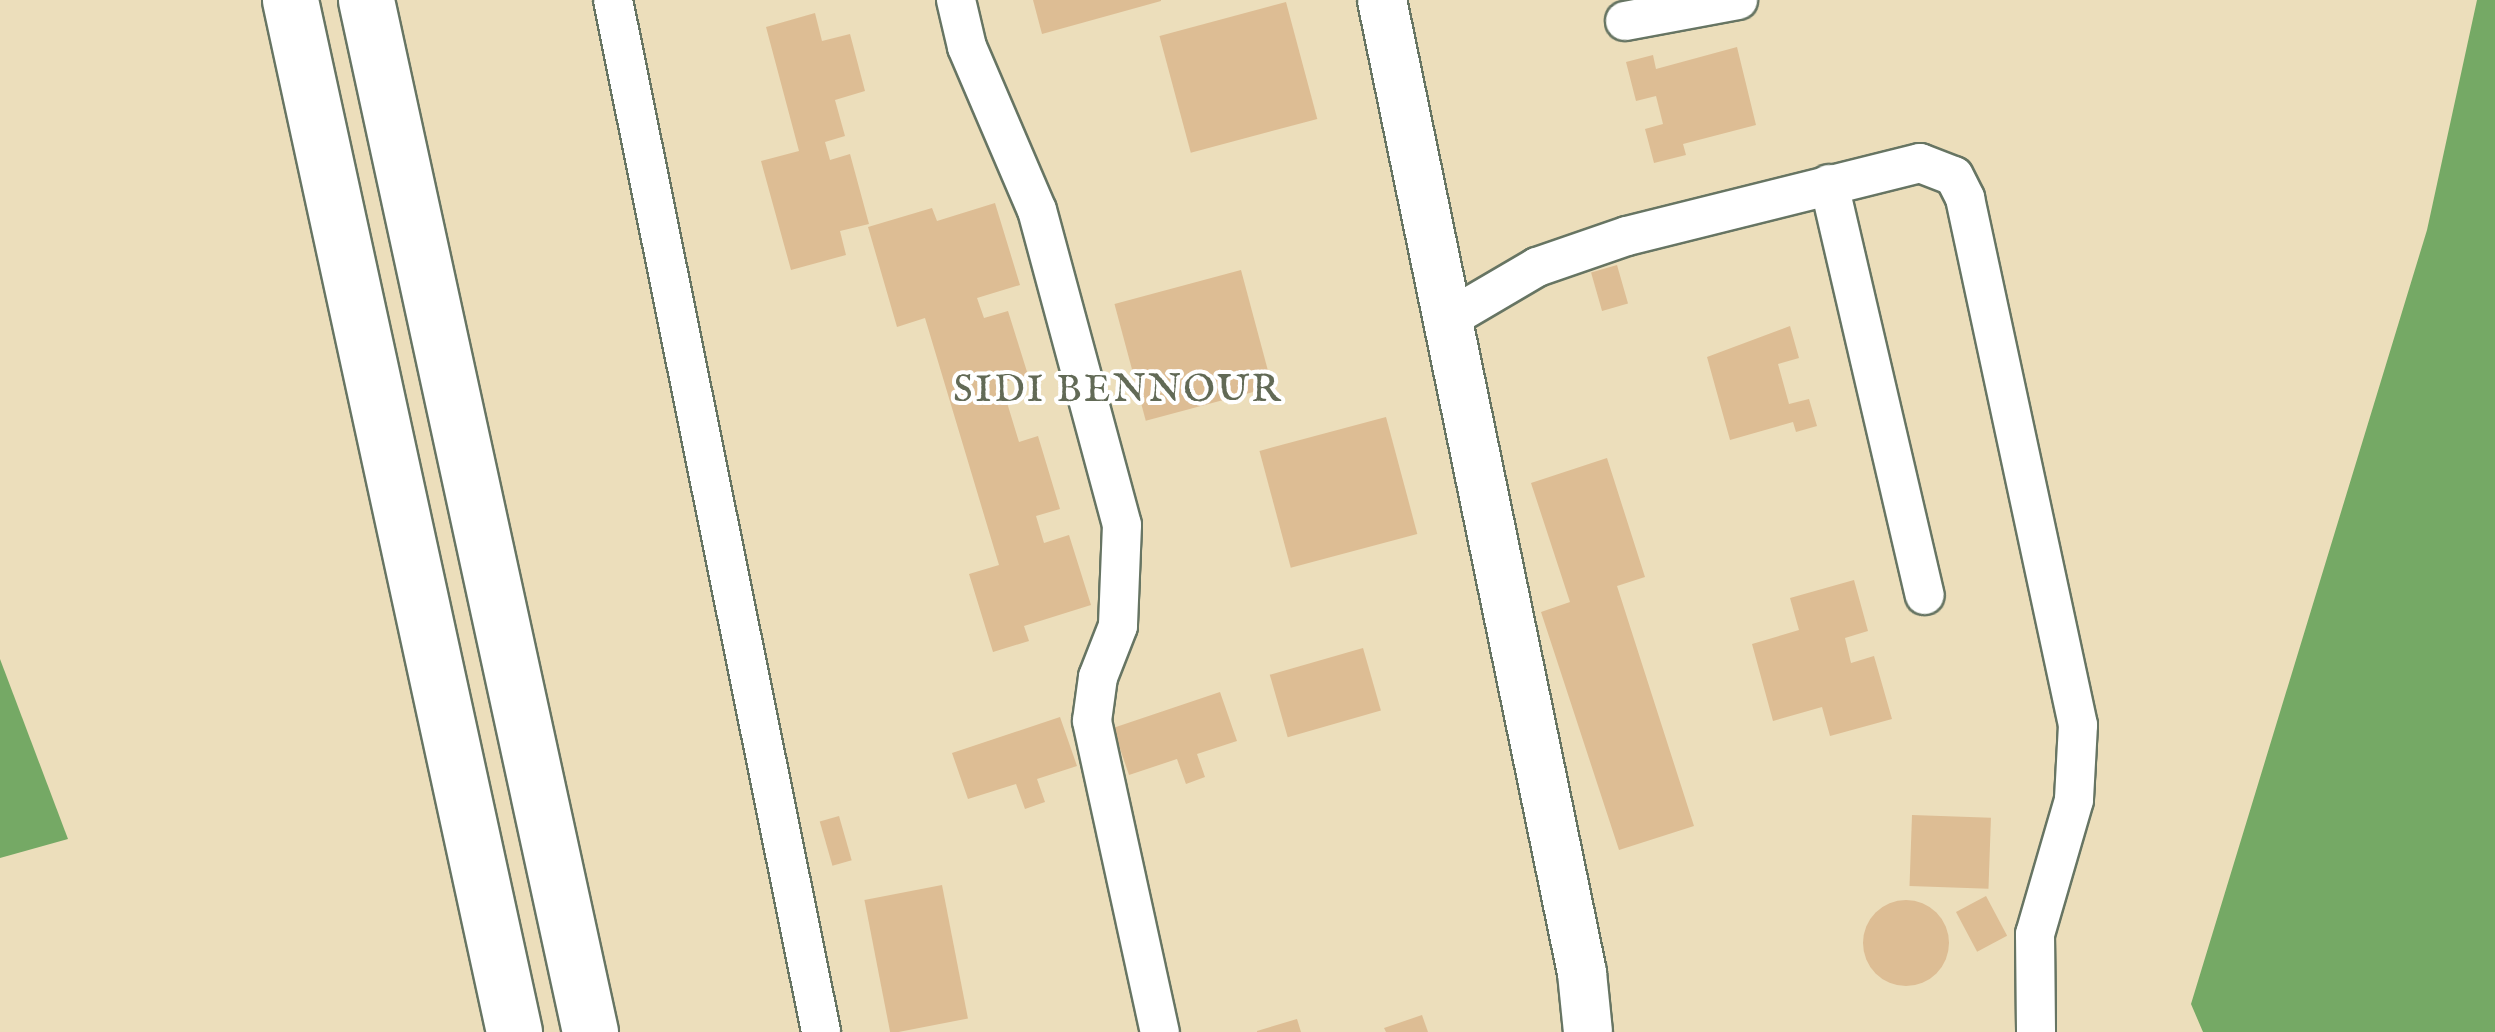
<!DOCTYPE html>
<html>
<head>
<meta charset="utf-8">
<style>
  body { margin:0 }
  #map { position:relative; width:2495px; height:1032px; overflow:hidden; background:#ecdebb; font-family:"IM FELL English",serif }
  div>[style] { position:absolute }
  .forest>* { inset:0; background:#75a965 }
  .building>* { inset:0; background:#ddbd94; transform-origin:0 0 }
  .round { border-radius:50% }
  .roads { filter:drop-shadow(2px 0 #677563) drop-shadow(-2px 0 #677563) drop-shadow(0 2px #677563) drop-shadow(0 -2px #677563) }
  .minor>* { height:38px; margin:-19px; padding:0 19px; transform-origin:19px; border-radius:19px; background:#fff }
  .tertiary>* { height:48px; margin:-24px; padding:0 24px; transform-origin:24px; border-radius:24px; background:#fff }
  .primary>* { height:55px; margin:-27.5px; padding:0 27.5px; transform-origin:27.5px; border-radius:27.5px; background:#fff }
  span { translate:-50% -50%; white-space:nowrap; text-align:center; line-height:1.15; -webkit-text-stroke:8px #fff; paint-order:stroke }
  .neighbourhood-label { font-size:38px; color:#626a56; letter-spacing:2.5px }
</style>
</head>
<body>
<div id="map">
  <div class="forest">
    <i style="clip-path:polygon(2477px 0,2495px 0,2495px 1032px,2203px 1032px,2191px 1004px,2427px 230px)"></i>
    <i style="clip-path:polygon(0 659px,68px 839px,0 858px)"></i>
  </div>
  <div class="building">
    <i style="clip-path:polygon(1033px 0,1161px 0,1161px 1px,1042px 34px)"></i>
    <i style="left:1286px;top:2px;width:121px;height:131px;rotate:75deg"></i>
    <i style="clip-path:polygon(815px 13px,822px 41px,850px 34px,865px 91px,835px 100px,845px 136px,825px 142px,830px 160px,850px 154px,869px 224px,840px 231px,846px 255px,791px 270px,761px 161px,799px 151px,766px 27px)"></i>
    <i style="clip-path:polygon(1737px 47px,1756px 125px,1683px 144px,1686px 155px,1654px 163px,1645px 129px,1663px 124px,1656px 96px,1636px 101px,1626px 62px,1653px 55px,1656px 69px)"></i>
    <i style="clip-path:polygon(995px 203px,1020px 285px,977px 298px,984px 318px,1008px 311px,1028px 375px,1001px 383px,1019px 442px,1038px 436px,1060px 509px,1036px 516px,1044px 543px,1069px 535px,1091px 605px,1024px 626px,1029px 641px,993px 652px,969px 574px,999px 565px,925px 318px,897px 327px,868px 227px,932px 208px,937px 221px)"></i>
    <i style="left:1617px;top:265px;width:40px;height:27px;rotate:74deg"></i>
    <i style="left:1241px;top:270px;width:121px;height:131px;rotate:75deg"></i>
    <i style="clip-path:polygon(1790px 326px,1799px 358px,1778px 364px,1789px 404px,1809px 399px,1817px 426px,1796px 432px,1793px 422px,1730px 440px,1707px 357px)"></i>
    <i style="left:1386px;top:417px;width:121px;height:131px;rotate:75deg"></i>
    <i style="clip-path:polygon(1607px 458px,1645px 577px,1617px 586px,1694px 826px,1619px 850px,1541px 612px,1570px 602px,1531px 483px)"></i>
    <i style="clip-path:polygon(1854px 580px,1868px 631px,1845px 638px,1851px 663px,1874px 656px,1892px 719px,1830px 736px,1822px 707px,1773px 721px,1752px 644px,1799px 630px,1790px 598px)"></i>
    <i style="left:1363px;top:648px;width:65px;height:97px;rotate:74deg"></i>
    <i style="clip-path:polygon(1220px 692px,1237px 741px,1197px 754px,1205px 777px,1186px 784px,1177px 759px,1129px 775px,1113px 728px)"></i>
    <i style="clip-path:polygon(1060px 717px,1077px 766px,1037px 779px,1045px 802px,1025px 809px,1016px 784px,968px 799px,952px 753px)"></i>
    <i style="left:1912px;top:815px;width:79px;height:71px;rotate:2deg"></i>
    <i style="left:839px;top:816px;width:46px;height:20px;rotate:74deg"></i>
    <i style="left:942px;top:885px;width:136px;height:79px;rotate:79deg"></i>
    <i style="left:1986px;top:896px;width:45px;height:34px;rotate:62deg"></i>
    <i class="round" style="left:1863px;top:900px;width:86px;height:86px"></i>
    <i style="clip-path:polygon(1422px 1015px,1428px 1032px,1386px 1032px,1384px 1028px)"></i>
    <i style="clip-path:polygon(1297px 1019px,1301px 1032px,1257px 1032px,1257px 1031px)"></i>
  </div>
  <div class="roads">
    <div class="minor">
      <i style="left:613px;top:0;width:1053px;rotate:78.6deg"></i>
      <i style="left:956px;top:0;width:48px;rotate:76.8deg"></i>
      <i style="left:967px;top:47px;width:177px;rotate:66.8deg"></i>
      <i style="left:1037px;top:210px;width:326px;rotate:74.9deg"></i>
      <i style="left:1122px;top:525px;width:101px;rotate:92.3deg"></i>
      <i style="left:1118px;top:626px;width:55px;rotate:111.4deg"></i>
      <i style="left:1098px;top:677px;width:44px;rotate:97.8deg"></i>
      <i style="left:1092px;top:721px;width:318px;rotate:77.7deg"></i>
      <i style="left:1625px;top:21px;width:115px;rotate:-10.5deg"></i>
      <i style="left:1829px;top:184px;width:422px;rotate:76.9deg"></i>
      <i style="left:1445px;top:321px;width:107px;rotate:-30.4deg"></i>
      <i style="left:1537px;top:267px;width:95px;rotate:-19deg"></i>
      <i style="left:1627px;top:236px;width:302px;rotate:-14deg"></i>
      <i style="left:1920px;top:163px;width:36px;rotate:21deg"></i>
      <i style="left:1954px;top:176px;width:25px;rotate:63deg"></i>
      <i style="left:1965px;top:198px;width:539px;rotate:77.9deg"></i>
      <i style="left:2078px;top:725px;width:75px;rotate:93.1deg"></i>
      <i style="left:2074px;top:800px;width:140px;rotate:106.2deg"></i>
      <i style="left:2035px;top:934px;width:98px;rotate:89.4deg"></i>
    </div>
    <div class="tertiary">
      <i style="left:1382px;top:0;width:993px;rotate:78.38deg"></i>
      <i style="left:1582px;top:973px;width:59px;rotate:84.2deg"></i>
    </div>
    <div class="primary">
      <i style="left:290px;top:0;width:1056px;rotate:77.75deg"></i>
      <i style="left:366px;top:0;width:1056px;rotate:77.75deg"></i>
    </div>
  </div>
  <div class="neighbourhood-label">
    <span style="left:1118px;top:392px">SIDI BENNOUR</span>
  </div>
</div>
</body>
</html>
